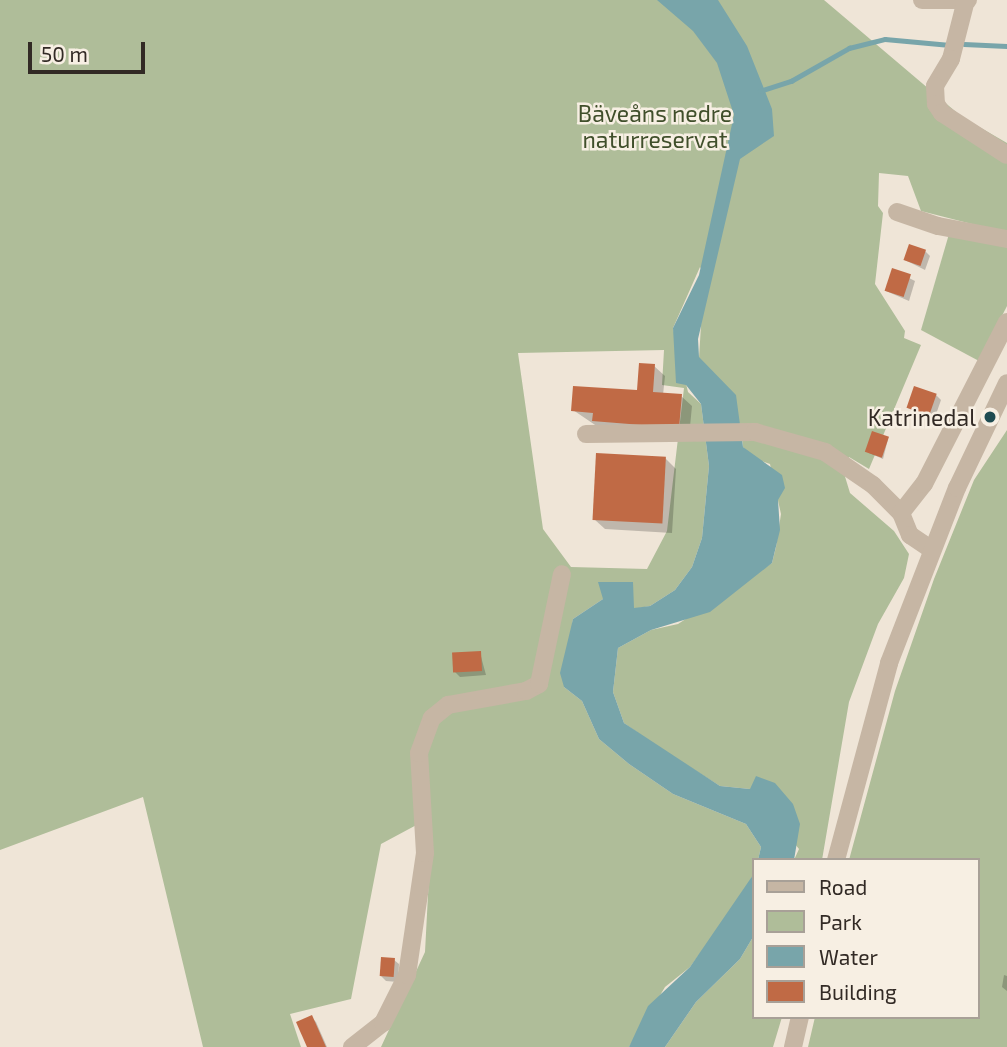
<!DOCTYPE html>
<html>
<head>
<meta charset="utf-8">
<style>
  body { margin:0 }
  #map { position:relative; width:1007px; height:1047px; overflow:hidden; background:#efe5d7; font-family:"Exo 2",sans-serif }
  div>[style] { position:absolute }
  .green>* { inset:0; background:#afbd99 }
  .water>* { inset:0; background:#78a5aa }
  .shadow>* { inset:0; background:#0003 }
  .stream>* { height:4.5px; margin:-2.25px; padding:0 2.25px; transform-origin:2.25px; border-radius:2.25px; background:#78a5aa }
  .building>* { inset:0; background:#c06a45; transform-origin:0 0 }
  .minor>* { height:18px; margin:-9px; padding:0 9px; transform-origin:9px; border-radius:9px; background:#c6b6a4 }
  .dots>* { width:19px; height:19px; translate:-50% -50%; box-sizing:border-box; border:4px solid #f7efe3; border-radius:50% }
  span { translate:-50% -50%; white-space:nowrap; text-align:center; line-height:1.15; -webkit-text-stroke:5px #f7efe3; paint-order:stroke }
  .park-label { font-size:23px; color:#404f2b }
  .poi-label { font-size:23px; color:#322a25 }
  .right { translate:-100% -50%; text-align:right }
  .legend { position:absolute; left:752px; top:858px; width:228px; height:161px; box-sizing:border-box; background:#f7efe3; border:2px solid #a8a097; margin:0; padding:9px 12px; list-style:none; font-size:21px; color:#322a25 }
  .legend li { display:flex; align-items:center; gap:14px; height:35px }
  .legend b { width:35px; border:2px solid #a8a097 }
  .scale { position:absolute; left:28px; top:42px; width:117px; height:32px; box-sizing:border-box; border:4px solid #322a25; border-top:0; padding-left:9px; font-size:21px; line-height:24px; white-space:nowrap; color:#322a25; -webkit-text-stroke:5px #f7efe3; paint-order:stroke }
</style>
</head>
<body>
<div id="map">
  <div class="green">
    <i style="clip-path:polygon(evenodd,0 0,824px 0,962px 117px,1007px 143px,1007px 233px,921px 211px,908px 176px,879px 173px,878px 206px,883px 213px,875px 284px,905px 331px,904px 338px,921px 345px,869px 469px,849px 457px,843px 470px,850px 493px,894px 531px,909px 554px,904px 578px,878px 624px,849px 702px,822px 860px,794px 860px,799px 849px,750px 789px,720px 786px,661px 749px,624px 723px,613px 692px,618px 648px,651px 630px,678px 624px,772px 563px,776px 547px,781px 514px,770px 464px,753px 458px,743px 447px,741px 429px,714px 375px,699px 358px,702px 309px,709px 281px,700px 267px,673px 328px,688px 392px,701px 404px,709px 466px,702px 538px,692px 567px,675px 590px,650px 606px,634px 609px,603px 599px,573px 619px,564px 687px,582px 701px,599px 739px,629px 764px,673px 794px,746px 824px,761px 847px,758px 860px,753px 860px,753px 875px,738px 902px,690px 967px,665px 987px,629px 1047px,381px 1047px,425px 952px,430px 857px,422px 822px,381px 844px,351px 999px,290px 1014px,301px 1047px,203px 1047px,143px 797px,0 850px,0 0,664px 350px,662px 385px,684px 388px,667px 531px,647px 569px,571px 567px,543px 529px,518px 353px,664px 350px)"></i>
    <i style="clip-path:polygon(949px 234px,1007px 244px,1007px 306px,979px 361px,921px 330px)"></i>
    <i style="clip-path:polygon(1007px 430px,1007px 1047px,808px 1047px,815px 1017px,977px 1017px,977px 860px,849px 860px,895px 691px,934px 579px,974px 480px)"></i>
    <i style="clip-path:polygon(753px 937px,753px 1017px,782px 1017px,773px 1047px,665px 1047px,696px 1002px,740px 959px)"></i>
  </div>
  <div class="water">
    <i style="clip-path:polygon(657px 0,718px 0,747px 46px,772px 109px,774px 136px,740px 159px,698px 339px,699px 357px,736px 395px,743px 447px,782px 475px,785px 488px,778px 500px,780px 530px,772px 563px,710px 612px,651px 630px,618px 648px,613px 692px,624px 723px,720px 786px,750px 789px,756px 776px,775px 783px,793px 804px,800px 824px,794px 860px,758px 860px,761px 847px,746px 824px,673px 794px,629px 764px,599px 739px,582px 701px,564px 687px,560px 673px,573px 619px,603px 599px,598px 582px,633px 582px,634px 608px,650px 606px,675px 590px,692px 567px,702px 538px,709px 466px,701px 404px,686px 385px,676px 383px,673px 328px,699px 275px,734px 115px,717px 63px,693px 31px)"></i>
    <i style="clip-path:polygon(753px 875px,753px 937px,740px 959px,696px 1002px,665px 1047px,629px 1047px,648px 1006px,690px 967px)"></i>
  </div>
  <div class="shadow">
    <i style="clip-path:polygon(925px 251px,930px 256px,925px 270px,905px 260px)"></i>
    <i style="clip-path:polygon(893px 270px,915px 281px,909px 301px,886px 291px)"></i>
    <i style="clip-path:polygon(654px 366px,665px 376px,663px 395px,681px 396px,692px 406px,689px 437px,604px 431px,573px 410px,639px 392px)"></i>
    <i style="clip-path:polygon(936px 395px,941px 400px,934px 420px,908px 408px)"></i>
    <i style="clip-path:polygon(888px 439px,883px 459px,869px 453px)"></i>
    <i style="clip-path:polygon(665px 458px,676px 469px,672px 533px,605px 529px,594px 519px)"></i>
    <i style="clip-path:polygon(480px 653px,486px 675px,460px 677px,455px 672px)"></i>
    <i style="clip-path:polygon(394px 960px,399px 964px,398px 982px,386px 981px,381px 976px)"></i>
    <i style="clip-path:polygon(1004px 975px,1007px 976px,1007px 991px,1002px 987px)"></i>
    <i style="clip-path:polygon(311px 1017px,316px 1022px,327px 1047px,309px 1047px)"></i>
  </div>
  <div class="stream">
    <i style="left:964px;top:44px;width:43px;rotate:2.7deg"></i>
    <i style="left:760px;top:91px;width:33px;rotate:-18deg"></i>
    <i style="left:791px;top:81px;width:67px;rotate:-29.6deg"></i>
    <i style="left:849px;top:48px;width:37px;rotate:-14deg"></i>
    <i style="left:885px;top:39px;width:65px;rotate:5.3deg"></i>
  </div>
  <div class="building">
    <i style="left:909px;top:244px;width:18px;height:17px;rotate:19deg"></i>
    <i style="left:892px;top:268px;width:20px;height:24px;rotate:18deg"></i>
    <i style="clip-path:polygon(639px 363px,655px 364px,653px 392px,682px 394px,679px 428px,592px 421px,593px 413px,571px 411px,573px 386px,637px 390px)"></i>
    <i style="left:914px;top:386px;width:24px;height:23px;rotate:19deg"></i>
    <i style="left:872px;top:431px;width:18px;height:22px;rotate:19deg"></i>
    <i style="left:596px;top:453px;width:70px;height:67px;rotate:3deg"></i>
    <i style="left:481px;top:651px;width:20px;height:29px;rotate:87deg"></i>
    <i style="left:381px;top:957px;width:14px;height:19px;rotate:4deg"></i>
    <i style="clip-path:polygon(312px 1015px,326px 1047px,307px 1047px,296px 1022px)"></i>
  </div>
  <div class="minor">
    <i style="left:922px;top:0;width:46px"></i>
    <i style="left:966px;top:0;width:61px;rotate:104.3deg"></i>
    <i style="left:951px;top:59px;width:31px;rotate:121deg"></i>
    <i style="left:935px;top:86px;width:18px;rotate:87deg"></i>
    <i style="left:936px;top:104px;width:11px;rotate:56deg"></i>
    <i style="left:942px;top:113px;width:77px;rotate:32.9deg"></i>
    <i style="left:897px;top:212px;width:43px;rotate:18.9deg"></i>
    <i style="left:938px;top:226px;width:70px;rotate:10.7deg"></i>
    <i style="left:586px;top:434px;width:169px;rotate:-0.7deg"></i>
    <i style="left:755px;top:432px;width:73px;rotate:15.9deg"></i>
    <i style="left:825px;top:452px;width:58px;rotate:34.5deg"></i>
    <i style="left:873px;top:485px;width:40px;rotate:45deg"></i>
    <i style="left:901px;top:513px;width:24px;rotate:68deg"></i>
    <i style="left:910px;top:535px;width:25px;rotate:34deg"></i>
    <i style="left:901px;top:513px;width:37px;rotate:-52deg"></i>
    <i style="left:924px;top:484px;width:182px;rotate:-62.9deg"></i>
    <i style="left:836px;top:860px;width:204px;rotate:-74.9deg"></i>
    <i style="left:889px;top:663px;width:188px;rotate:-68.8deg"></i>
    <i style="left:957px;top:488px;width:116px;rotate:-64.5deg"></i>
    <i style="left:352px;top:1047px;width:39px;rotate:-38deg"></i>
    <i style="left:383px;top:1023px;width:54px;rotate:-63.4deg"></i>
    <i style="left:407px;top:975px;width:123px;rotate:-81.6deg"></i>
    <i style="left:425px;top:853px;width:100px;rotate:-93.4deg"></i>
    <i style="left:419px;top:753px;width:37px;rotate:-70deg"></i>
    <i style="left:432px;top:718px;width:21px;rotate:-39deg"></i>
    <i style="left:448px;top:705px;width:79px;rotate:-10.2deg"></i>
    <i style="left:526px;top:691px;width:15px;rotate:-28deg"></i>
    <i style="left:539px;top:684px;width:112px;rotate:-78.2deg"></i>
    <i style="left:793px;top:1047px;width:31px;rotate:-77deg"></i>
  </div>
  <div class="dots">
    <i style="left:990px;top:417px;background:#1e4b51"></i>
  </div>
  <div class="park-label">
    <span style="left:655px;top:126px">Bäveåns nedre<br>naturreservat</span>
  </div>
  <div class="poi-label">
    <span class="right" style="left:976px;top:417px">Katrinedal</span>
  </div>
  <ul class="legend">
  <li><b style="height:9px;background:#c6b6a4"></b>Road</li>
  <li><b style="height:19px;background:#afbd99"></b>Park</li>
  <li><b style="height:19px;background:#78a5aa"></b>Water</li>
  <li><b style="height:19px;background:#c06a45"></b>Building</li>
  </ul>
  <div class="scale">50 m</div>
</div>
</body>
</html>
